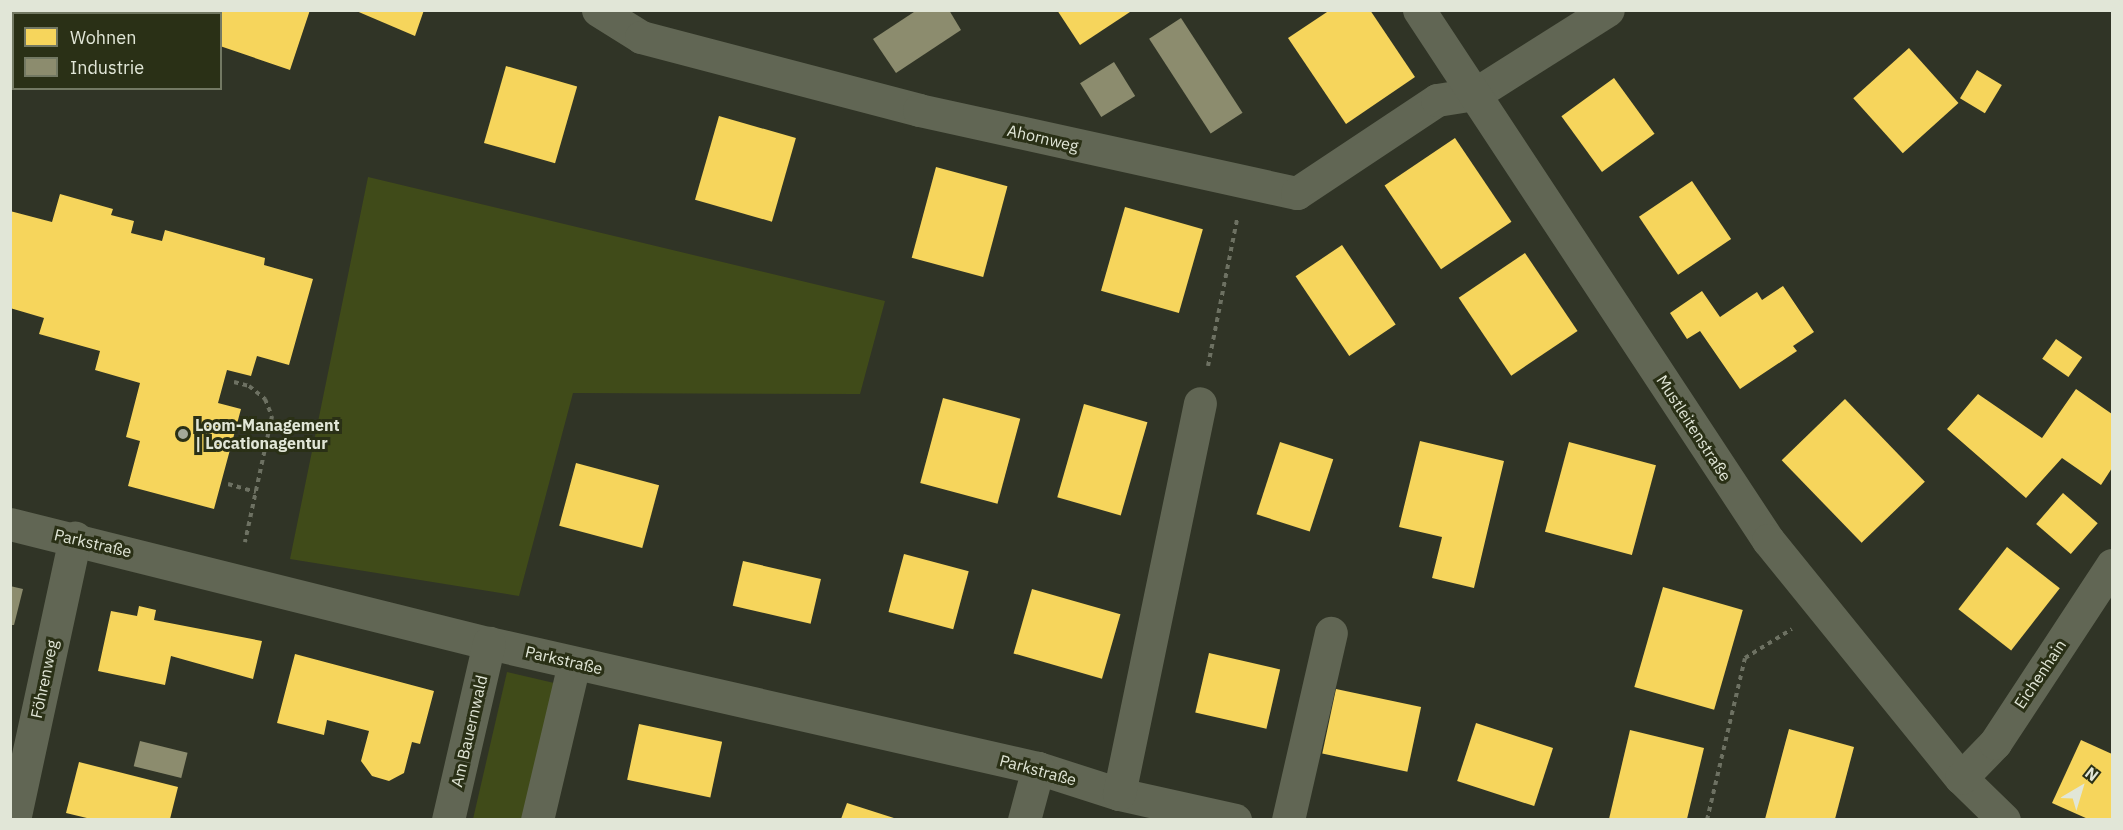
<!DOCTYPE html>
<html>
<head>
<meta charset="utf-8">
<style>
  body { margin:0 }
  #map { position:relative; width:2123px; height:830px; overflow:hidden; background:#303426; font-family:"IBM Plex Sans",sans-serif }
  div>[style] { position:absolute }
  .green>* { inset:0; background:#404b19; transform-origin:0 0 }
  .homes>* { inset:0; background:#f6d55c; transform-origin:0 0 }
  .industry>* { inset:0; background:#8c8c6e; transform-origin:0 0 }
  .path>* { height:4px; margin-top:-2px; transform-origin:0; background:repeating-linear-gradient(90deg,#6d7162 0 4.5px,transparent 0 9px) }
  .minor>* { height:33px; margin:-16.5px; padding:0 16.5px; transform-origin:16.5px; border-radius:16.5px; background:#616654 }
  .dots>* { width:16px; height:16px; translate:-50% -50%; box-sizing:border-box; border:3px solid #2a3016; border-radius:50% }
  span { translate:-50% -50%; white-space:nowrap; text-align:center; line-height:1.15; -webkit-text-stroke:6px #2a3016; paint-order:stroke }
  .street-label { font-size:16px; color:#e1e6d7 }
  .poi-label { font-size:16px; color:#e1e6d7; font-weight:700 }
  .left { translate:0 -50%; text-align:left }
  .frame { position:absolute; inset:0; border:12px solid #e1e6d7; pointer-events:none }
  .legend { position:absolute; left:12px; top:12px; width:210px; height:78px; box-sizing:border-box; background:#2a3016; border:2px solid #737963; margin:0; padding:8px 10px; list-style:none; font-size:18px; color:#e1e6d7 }
  .legend li { display:flex; align-items:center; gap:12px; height:30px }
  .legend b { width:30px; border:2px solid #737963 }
  .north { position:absolute; left:2051px; top:758px; width:60px; height:60px; -webkit-text-stroke:4px #2a3016; paint-order:stroke; rotate:38deg; font-size:16px; font-weight:700; line-height:24px; text-align:center; color:#e1e6d7 }
  .north::after { content:''; display:block; margin:auto; width:21px; height:27px; background:#e1e6d7; clip-path:polygon(50% 0,100% 100%,50% 72%,0 100%) }
</style>
</head>
<body>
<div id="map">
  <div class="green">
    <i style="clip-path:polygon(368px 177px,885px 301px,860px 394px,573px 393px,519px 596px,290px 559px)"></i>
    <i style="left:507px;top:672px;width:54px;height:152px;rotate:13deg"></i>
  </div>
  <div class="homes">
    <i style="clip-path:polygon(149px 10px,148px 14px,110px 11px,110px 10px)"></i>
    <i style="clip-path:polygon(196px 10px,310px 10px,290px 70px,220px 46px,220px 14px,195px 14px)"></i>
    <i style="clip-path:polygon(354px 10px,424px 10px,415px 36px)"></i>
    <i style="clip-path:polygon(1057px 10px,1133px 10px,1080px 45px)"></i>
    <i style="clip-path:polygon(1330px 10px,1370px 10px,1415px 77px,1346px 124px,1288px 38px)"></i>
    <i style="left:1909px;top:48px;width:74px;height:75px;rotate:48deg"></i>
    <i style="left:506px;top:66px;width:74px;height:80px;rotate:16deg"></i>
    <i style="left:1977px;top:70px;width:29px;height:33px;rotate:31deg"></i>
    <i style="left:1614px;top:78px;width:69px;height:65px;rotate:54deg"></i>
    <i style="left:719px;top:116px;width:80px;height:87px;rotate:16deg"></i>
    <i style="left:1455px;top:138px;width:101px;height:85px;rotate:56deg"></i>
    <i style="left:936px;top:167px;width:74px;height:94px;rotate:15deg"></i>
    <i style="left:1692px;top:181px;width:70px;height:64px;rotate:56deg"></i>
    <i style="clip-path:polygon(60px 194px,113px 209px,111px 215px,134px 221px,131px 233px,162px 241px,165px 230px,265px 258px,264px 265px,313px 279px,289px 365px,257px 356px,251px 376px,227px 370px,218px 403px,241px 409px,214px 509px,128px 486px,140px 441px,126px 437px,140px 383px,95px 370px,100px 351px,39px 334px,44px 318px,10px 308px,10px 211px,52px 222px)"></i>
    <i style="left:1125px;top:207px;width:81px;height:87px;rotate:16deg"></i>
    <i style="left:1342px;top:245px;width:96px;height:56px;rotate:56deg"></i>
    <i style="left:1525px;top:253px;width:94px;height:80px;rotate:56deg"></i>
    <i style="clip-path:polygon(1783px 286px,1814px 332px,1793px 346px,1797px 351px,1740px 389px,1700px 331px,1687px 339px,1670px 313px,1702px 291px,1720px 317px,1757px 292px,1762px 300px)"></i>
    <i style="left:2056px;top:339px;width:32px;height:24px;rotate:35deg"></i>
    <i style="clip-path:polygon(2076px 389px,2112px 414px,2112px 468px,2101px 485px,2062px 458px,2026px 498px,1947px 429px,1978px 394px,2042px 438px)"></i>
    <i style="left:943px;top:398px;width:80px;height:88px;rotate:15deg"></i>
    <i style="left:1845px;top:399px;width:115px;height:88px;rotate:46deg"></i>
    <i style="left:1084px;top:404px;width:66px;height:97px;rotate:16deg"></i>
    <i style="clip-path:polygon(1420px 441px,1504px 461px,1474px 588px,1432px 578px,1442px 537px,1399px 527px)"></i>
    <i style="left:1280px;top:442px;width:56px;height:76px;rotate:18deg"></i>
    <i style="left:1569px;top:442px;width:90px;height:93px;rotate:15deg"></i>
    <i style="left:576px;top:463px;width:86px;height:65px;rotate:15deg"></i>
    <i style="left:2063px;top:493px;width:46px;height:41px;rotate:41deg"></i>
    <i style="left:2007px;top:547px;width:67px;height:79px;rotate:38deg"></i>
    <i style="left:904px;top:554px;width:67px;height:60px;rotate:15deg"></i>
    <i style="left:743px;top:561px;width:80px;height:46px;rotate:13deg"></i>
    <i style="left:1663px;top:587px;width:83px;height:104px;rotate:16deg"></i>
    <i style="left:1032px;top:589px;width:92px;height:67px;rotate:16deg"></i>
    <i style="clip-path:polygon(139px 606px,156px 610px,154px 620px,262px 641px,253px 679px,171px 656px,165px 685px,98px 671px,111px 611px,137px 616px)"></i>
    <i style="left:1209px;top:653px;width:73px;height:61px;rotate:13deg"></i>
    <i style="clip-path:polygon(295px 654px,434px 691px,420px 744px,412px 742px,404px 773px,389px 781px,372px 776px,361px 761px,369px 731px,327px 720px,324px 735px,277px 723px)"></i>
    <i style="left:1336px;top:689px;width:87px;height:66px;rotate:12deg"></i>
    <i style="left:1476px;top:723px;width:81px;height:61px;rotate:18deg"></i>
    <i style="left:639px;top:724px;width:85px;height:57px;rotate:12deg"></i>
    <i style="clip-path:polygon(1789px 729px,1854px 747px,1835px 819px,1765px 819px)"></i>
    <i style="clip-path:polygon(1630px 730px,1704px 748px,1687px 819px,1609px 819px)"></i>
    <i style="clip-path:polygon(2081px 740px,2112px 754px,2112px 819px,2088px 819px,2052px 803px)"></i>
    <i style="clip-path:polygon(79px 762px,178px 787px,170px 819px,91px 819px,66px 813px)"></i>
    <i style="clip-path:polygon(847px 803px,897px 819px,841px 819px)"></i>
  </div>
  <div class="industry">
    <i style="clip-path:polygon(917px 10px,949px 10px,961px 30px,896px 73px,873px 39px)"></i>
    <i style="left:1181px;top:18px;width:113px;height:38px;rotate:57deg"></i>
    <i style="left:1114px;top:62px;width:40px;height:40px;rotate:58deg"></i>
    <i style="clip-path:polygon(10px 586px,23px 589px,14px 625px,10px 625px)"></i>
    <i style="left:140px;top:741px;width:49px;height:26px;rotate:14deg"></i>
  </div>
  <div class="path">
    <i style="left:1208px;top:366px;width:149px;rotate:-78.8deg"></i>
    <i style="left:234px;top:382px;width:16px;rotate:15deg"></i>
    <i style="left:249px;top:386px;width:21px;rotate:39deg"></i>
    <i style="left:265px;top:399px;width:18px;rotate:68deg"></i>
    <i style="left:272px;top:416px;width:129px;rotate:102.1deg"></i>
    <i style="left:228px;top:484px;width:29px;rotate:16deg"></i>
    <i style="left:1707px;top:820px;width:166px;rotate:-76.8deg"></i>
    <i style="left:1745px;top:658px;width:55px;rotate:-31.7deg"></i>
  </div>
  <div class="minor">
    <i style="left:598px;top:10px;width:51px;rotate:32.1deg"></i>
    <i style="left:641px;top:37px;width:287px;rotate:14.7deg"></i>
    <i style="left:919px;top:110px;width:387px;rotate:12.4deg"></i>
    <i style="left:1297px;top:193px;width:168px;rotate:-33.6deg"></i>
    <i style="left:1437px;top:100px;width:38px;rotate:-9deg"></i>
    <i style="left:1475px;top:94px;width:157px;rotate:-32.3deg"></i>
    <i style="left:1419px;top:10px;width:635px;rotate:56.64deg"></i>
    <i style="left:1768px;top:540px;width:306px;rotate:51deg"></i>
    <i style="left:1961px;top:778px;width:60px;rotate:44.3deg"></i>
    <i style="left:10px;top:524px;width:494px;rotate:14deg"></i>
    <i style="left:489px;top:643px;width:563px;rotate:12.83deg"></i>
    <i style="left:1038px;top:768px;width:85px;rotate:17.8deg"></i>
    <i style="left:1119px;top:794px;width:119px;rotate:12.6deg"></i>
    <i style="left:1961px;top:778px;width:49px;rotate:-45.8deg"></i>
    <i style="left:1995px;top:743px;width:213px;rotate:-56.7deg"></i>
    <i style="left:1119px;top:794px;width:399px;rotate:-78.3deg"></i>
    <i style="left:14px;top:820px;width:289px;rotate:-77.8deg"></i>
    <i style="left:448px;top:820px;width:182px;rotate:-77deg"></i>
    <i style="left:537px;top:820px;width:161px;rotate:-76.7deg"></i>
    <i style="left:1024px;top:820px;width:54px;rotate:-74.9deg"></i>
    <i style="left:1288px;top:820px;width:192px;rotate:-77.1deg"></i>
  </div>
  <div class="dots">
    <i style="left:183px;top:434px;background:#a3a899"></i>
  </div>
  <div class="street-label">
    <span style="left:1043px;top:138px;rotate:13deg">Ahornweg</span>
    <span style="left:1694px;top:428px;rotate:57deg">Mustleitenstraße</span>
    <span style="left:93px;top:543px;rotate:13deg">Parkstraße</span>
    <span style="left:564px;top:660px;rotate:13deg">Parkstraße</span>
    <span style="left:2040px;top:674px;rotate:-56deg">Eichenhain</span>
    <span style="left:44px;top:679px;rotate:-78deg">Föhrenweg</span>
    <span style="left:469px;top:731px;rotate:-77deg">Am Bauernwald</span>
    <span style="left:1038px;top:770px;rotate:15deg">Parkstraße</span>
  </div>
  <div class="poi-label">
    <span class="left" style="left:195px;top:434px">Loom-Management<br>| Locationagentur</span>
  </div>
  <div class="frame"></div>
  <ul class="legend">
  <li><b style="height:16px;background:#f6d55c"></b>Wohnen</li>
  <li><b style="height:16px;background:#8c8c6e"></b>Industrie</li>
  </ul>
  <div class="north">N</div>
</div>
</body>
</html>
